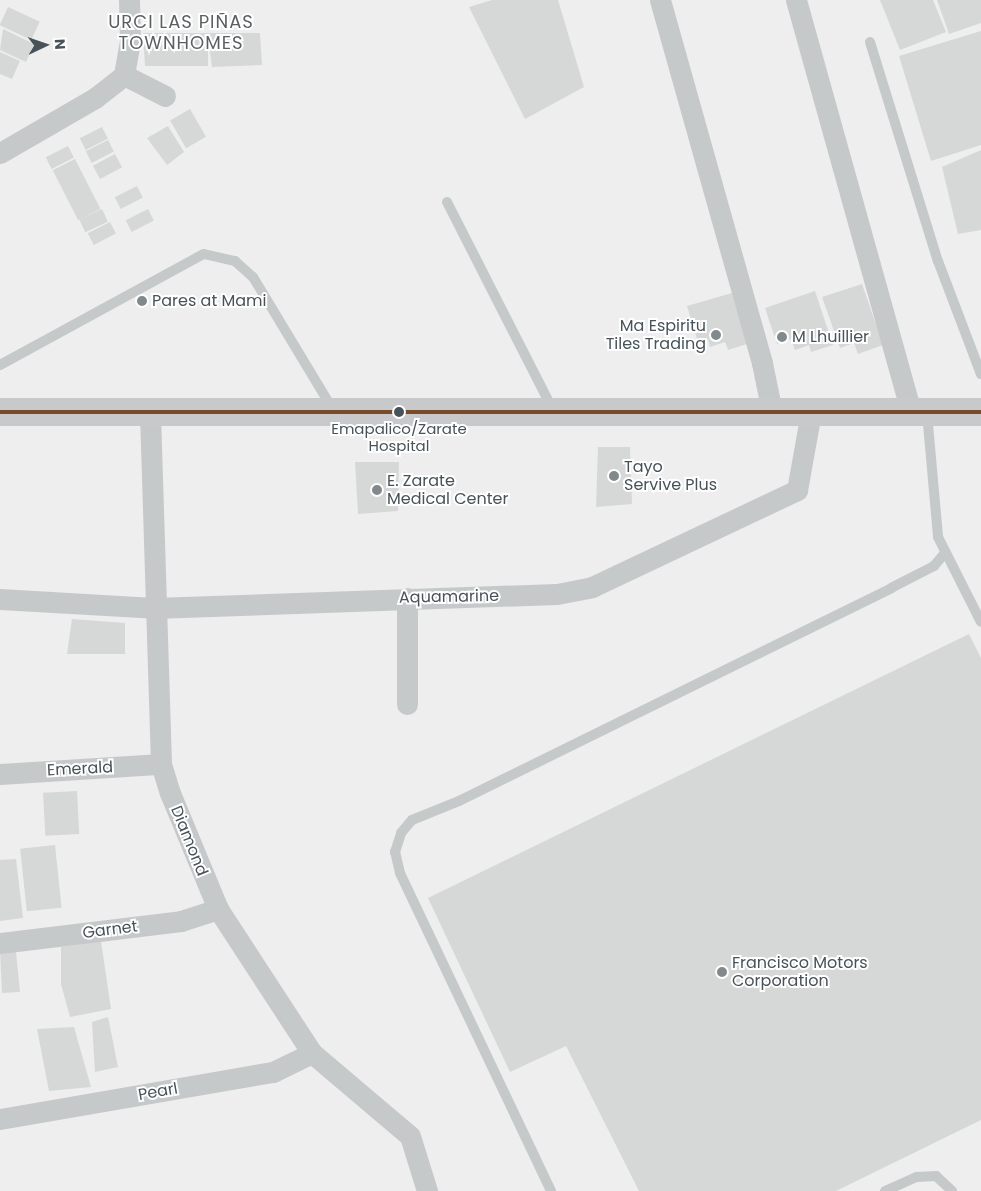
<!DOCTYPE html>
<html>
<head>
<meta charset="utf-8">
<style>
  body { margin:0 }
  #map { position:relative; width:981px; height:1191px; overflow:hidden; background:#efeeee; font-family:Poppins,sans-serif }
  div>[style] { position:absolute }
  .building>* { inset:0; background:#d6d7d7; transform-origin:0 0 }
  .service>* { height:10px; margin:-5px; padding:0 5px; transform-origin:5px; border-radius:5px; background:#c6c9ca }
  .minor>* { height:21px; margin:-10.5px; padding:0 10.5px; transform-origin:10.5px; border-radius:10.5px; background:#c6c9ca }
  .secondary>* { height:28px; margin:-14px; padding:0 14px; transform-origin:14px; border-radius:14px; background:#c7c9cb }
  .bus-1>* { height:4px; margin:-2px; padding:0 2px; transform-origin:2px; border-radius:2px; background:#7a4b2a }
  .dots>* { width:14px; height:14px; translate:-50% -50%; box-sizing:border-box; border:2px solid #fff; border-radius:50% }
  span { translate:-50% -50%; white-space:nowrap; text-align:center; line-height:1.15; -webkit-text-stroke:4px #fff; paint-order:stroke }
  .bus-label { font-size:15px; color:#475359 }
  .poi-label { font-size:16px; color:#475359 }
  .left { translate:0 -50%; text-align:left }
  .right { translate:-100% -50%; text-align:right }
  .street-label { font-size:16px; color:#475359 }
  .neighbourhood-label { font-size:18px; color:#5a5f61; letter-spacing:1px }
  .north { position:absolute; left:20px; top:20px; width:50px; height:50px; -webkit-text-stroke:4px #fff; paint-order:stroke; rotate:87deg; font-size:14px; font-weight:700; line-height:20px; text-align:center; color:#475359 }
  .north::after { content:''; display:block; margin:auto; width:18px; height:22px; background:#475359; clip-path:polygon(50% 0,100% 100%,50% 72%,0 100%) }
</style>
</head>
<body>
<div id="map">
  <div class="building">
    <i style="clip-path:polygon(492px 0,558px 0,584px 87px,525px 119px,469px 7px)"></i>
    <i style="clip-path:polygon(880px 0,933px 0,946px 32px,900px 50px)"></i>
    <i style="clip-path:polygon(937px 0,981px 0,981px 23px,949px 34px)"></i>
    <i style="left:8px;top:7px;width:35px;height:20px;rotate:25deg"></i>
    <i style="clip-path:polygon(3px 29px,34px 44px,26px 62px,0 50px)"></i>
    <i style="clip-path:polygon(981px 31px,981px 145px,931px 161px,899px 56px)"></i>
    <i style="clip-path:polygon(143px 33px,260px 33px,262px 65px,212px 67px,208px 36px,208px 66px,145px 66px)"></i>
    <i style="clip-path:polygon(0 52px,20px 61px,12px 79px,0 74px)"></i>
    <i style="left:190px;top:109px;width:32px;height:23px;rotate:60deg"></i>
    <i style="clip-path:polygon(168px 126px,184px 152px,167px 165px,147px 138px)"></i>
    <i style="left:102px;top:127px;width:13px;height:25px;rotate:63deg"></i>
    <i style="left:108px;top:140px;width:13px;height:25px;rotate:63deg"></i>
    <i style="left:68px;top:146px;width:13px;height:25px;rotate:63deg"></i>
    <i style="clip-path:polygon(981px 150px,981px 230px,958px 234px,942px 167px)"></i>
    <i style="left:115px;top:154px;width:15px;height:25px;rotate:62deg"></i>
    <i style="left:75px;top:159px;width:56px;height:25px;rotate:63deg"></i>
    <i style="left:137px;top:186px;width:13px;height:25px;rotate:63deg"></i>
    <i style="left:102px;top:209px;width:14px;height:25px;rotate:65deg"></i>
    <i style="left:148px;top:209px;width:13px;height:25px;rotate:63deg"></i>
    <i style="left:110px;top:222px;width:13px;height:25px;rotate:63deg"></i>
    <i style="clip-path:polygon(862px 284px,883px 345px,858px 354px,854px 343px,840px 348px,822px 297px)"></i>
    <i style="clip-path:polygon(815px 291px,833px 345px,811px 352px,809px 345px,795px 350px,791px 339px,777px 344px,765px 308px)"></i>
    <i style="clip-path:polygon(732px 293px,747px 344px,728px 350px,725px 342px,710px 347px,708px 339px,698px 342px,687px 306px)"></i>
    <i style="clip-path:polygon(598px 447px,630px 447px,632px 504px,596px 507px)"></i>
    <i style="clip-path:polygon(355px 462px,399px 462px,398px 511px,358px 514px)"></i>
    <i style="clip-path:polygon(72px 619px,125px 623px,125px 654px,67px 654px)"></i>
    <i style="clip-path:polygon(969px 634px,981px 658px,981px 1120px,836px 1191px,639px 1191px,566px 1046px,510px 1072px,428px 898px)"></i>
    <i style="left:77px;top:791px;width:43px;height:34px;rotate:87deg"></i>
    <i style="left:55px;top:845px;width:63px;height:35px;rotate:84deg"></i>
    <i style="clip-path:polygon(16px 859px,23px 918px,0 921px,0 860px)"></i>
    <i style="clip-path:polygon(101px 941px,111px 1009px,70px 1017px,61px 984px,61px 947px)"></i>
    <i style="clip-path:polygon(0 951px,16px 952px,20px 992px,2px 993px)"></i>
    <i style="clip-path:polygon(108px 1017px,118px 1067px,95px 1072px,92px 1022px)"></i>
    <i style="clip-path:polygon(74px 1027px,91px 1087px,49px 1091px,37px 1029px)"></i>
  </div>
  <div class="service">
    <i style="left:870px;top:42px;width:229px;rotate:72.8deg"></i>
    <i style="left:938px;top:261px;width:121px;rotate:69.2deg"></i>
    <i style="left:447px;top:202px;width:233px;rotate:63deg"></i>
    <i style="left:0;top:365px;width:232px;rotate:-28.6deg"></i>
    <i style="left:204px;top:254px;width:32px;rotate:13deg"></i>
    <i style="left:235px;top:261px;width:24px;rotate:42deg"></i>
    <i style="left:253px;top:277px;width:153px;rotate:58.9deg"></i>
    <i style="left:927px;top:413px;width:124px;rotate:84.9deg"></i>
    <i style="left:938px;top:537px;width:95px;rotate:63.2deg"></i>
    <i style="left:551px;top:1191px;width:352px;rotate:-115.4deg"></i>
    <i style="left:400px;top:873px;width:22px;rotate:-103deg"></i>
    <i style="left:395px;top:852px;width:20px;rotate:-72deg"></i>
    <i style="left:401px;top:833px;width:17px;rotate:-50deg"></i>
    <i style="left:412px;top:820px;width:51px;rotate:-22deg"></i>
    <i style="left:459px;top:801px;width:482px;rotate:-26.2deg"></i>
    <i style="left:891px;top:588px;width:48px;rotate:-27.1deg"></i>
    <i style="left:934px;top:566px;width:16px;rotate:-50deg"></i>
    <i style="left:885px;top:1191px;width:35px;rotate:-24deg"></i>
    <i style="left:917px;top:1177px;width:19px;rotate:-3deg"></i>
    <i style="left:936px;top:1176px;width:22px;rotate:43deg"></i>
  </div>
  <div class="minor">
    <i style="left:660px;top:0;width:377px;rotate:74.3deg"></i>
    <i style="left:762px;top:363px;width:50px;rotate:78.5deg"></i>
    <i style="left:796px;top:0;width:427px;rotate:74.4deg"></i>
    <i style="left:124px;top:75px;width:46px;rotate:27.1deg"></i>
    <i style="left:0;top:153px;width:110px;rotate:-30.1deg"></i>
    <i style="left:95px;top:98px;width:37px;rotate:-38deg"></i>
    <i style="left:124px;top:75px;width:35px;rotate:-80deg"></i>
    <i style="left:130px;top:41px;width:41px;rotate:-91.4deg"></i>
    <i style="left:150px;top:414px;width:350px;rotate:88.2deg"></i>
    <i style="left:161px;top:764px;width:30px;rotate:73deg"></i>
    <i style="left:170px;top:793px;width:126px;rotate:67.5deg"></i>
    <i style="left:218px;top:909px;width:172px;rotate:56.9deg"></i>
    <i style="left:312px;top:1053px;width:128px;rotate:40.3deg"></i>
    <i style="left:410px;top:1136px;width:58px;rotate:72.8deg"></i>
    <i style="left:0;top:599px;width:154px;rotate:3.3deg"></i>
    <i style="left:154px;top:608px;width:403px;rotate:-2deg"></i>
    <i style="left:557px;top:594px;width:36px;rotate:-11deg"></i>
    <i style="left:592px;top:587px;width:227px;rotate:-25.3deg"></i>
    <i style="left:797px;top:490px;width:79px;rotate:-79.8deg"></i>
    <i style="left:407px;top:704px;width:106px;rotate:-90deg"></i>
    <i style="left:0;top:774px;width:161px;rotate:-3.6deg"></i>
    <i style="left:0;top:943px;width:182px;rotate:-6.9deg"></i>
    <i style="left:181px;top:921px;width:39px;rotate:-18deg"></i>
    <i style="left:0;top:1119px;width:277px;rotate:-9.8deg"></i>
    <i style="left:273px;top:1072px;width:43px;rotate:-26deg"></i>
  </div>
  <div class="secondary">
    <i style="left:0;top:412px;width:981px"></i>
  </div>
  <div class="bus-1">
    <i style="left:0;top:412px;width:981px"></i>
  </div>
  <div class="dots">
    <i style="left:142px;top:301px;background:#82898d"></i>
    <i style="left:716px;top:335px;background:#82898d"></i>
    <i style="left:782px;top:337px;background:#82898d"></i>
    <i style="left:399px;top:412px;background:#475359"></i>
    <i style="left:614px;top:476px;background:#82898d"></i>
    <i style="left:377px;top:490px;background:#82898d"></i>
    <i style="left:722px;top:972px;background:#82898d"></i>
  </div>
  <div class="bus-label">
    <span style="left:399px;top:437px">Emapalico/Zarate<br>Hospital</span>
  </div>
  <div class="poi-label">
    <span class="left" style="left:152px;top:301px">Pares at Mami</span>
    <span class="right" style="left:706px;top:335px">Ma Espiritu<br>Tiles Trading</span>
    <span class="left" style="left:792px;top:337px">M Lhuillier</span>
    <span class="left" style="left:624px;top:476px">Tayo<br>Servive Plus</span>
    <span class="left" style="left:387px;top:490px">E. Zarate<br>Medical Center</span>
    <span class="left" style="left:732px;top:972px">Francisco Motors<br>Corporation</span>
  </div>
  <div class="street-label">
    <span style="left:449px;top:597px;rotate:-1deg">Aquamarine</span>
    <span style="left:80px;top:769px;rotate:-3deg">Emerald</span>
    <span style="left:189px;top:841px;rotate:68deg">Diamond</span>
    <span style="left:110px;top:930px;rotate:-7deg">Garnet</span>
    <span style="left:158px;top:1092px;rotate:-10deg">Pearl</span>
  </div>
  <div class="neighbourhood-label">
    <span style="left:181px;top:33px">URCI LAS PIÑAS<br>TOWNHOMES</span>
  </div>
  <div class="north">N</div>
</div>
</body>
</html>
